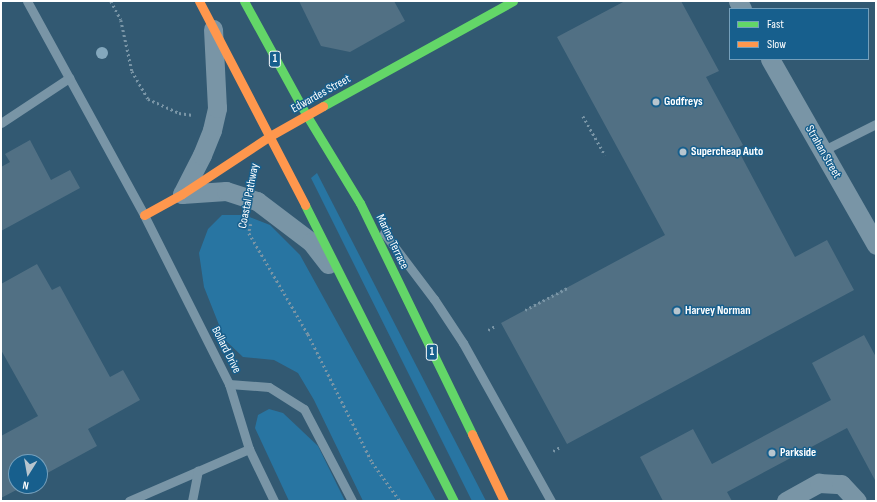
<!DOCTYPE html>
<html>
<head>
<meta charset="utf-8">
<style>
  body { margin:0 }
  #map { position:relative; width:877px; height:502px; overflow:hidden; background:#325972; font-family:"Sofia Sans Condensed",sans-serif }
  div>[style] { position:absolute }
  .green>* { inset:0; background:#2875a2 }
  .building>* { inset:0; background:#517084 }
  .path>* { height:2.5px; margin-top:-1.25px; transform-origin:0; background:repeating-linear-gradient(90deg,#7995a6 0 2px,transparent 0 5px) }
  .lane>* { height:9px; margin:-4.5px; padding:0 4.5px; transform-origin:4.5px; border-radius:4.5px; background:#7995a6 }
  .street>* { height:19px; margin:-9.5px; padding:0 9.5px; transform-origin:9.5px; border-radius:9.5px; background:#7995a6 }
  .fast>* { height:9px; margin:-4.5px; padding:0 4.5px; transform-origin:4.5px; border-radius:4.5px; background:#63d668 }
  .slow>* { height:9px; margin:-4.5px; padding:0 4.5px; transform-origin:4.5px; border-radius:4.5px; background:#ff974d }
  .trees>* { width:12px; height:12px; margin:-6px; border-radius:50%; background:#84a8bd }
  .dots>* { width:11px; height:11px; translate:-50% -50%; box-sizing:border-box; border:2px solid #175f8d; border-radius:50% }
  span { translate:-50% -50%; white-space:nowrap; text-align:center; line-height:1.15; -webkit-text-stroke:3px #175f8d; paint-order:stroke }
  .shield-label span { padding:1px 3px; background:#175f8d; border:1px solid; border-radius:3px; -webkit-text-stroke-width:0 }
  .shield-label { font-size:11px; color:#fff; font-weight:700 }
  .street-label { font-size:12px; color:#fff }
  .poi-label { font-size:12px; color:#fff; font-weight:700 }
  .left { translate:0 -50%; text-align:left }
  .frame { position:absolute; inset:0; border:2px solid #fff; pointer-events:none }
  .legend { position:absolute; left:729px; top:8px; width:140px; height:52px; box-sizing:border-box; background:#175f8d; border:1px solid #749fbb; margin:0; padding:5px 7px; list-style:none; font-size:12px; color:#fff }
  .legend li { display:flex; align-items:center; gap:8px; height:20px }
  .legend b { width:20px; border:1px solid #749fbb }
  .north { position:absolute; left:8px; top:454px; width:40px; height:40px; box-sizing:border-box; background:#175f8d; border:1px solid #749fbb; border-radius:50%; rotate:191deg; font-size:11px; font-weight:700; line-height:16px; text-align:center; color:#fff }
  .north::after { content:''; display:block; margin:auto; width:14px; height:18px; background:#b7c5ce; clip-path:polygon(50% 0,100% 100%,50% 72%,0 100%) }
</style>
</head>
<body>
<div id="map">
  <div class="green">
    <i style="clip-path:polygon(317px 173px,486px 501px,472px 501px,311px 178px)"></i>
    <i style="clip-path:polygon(222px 215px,244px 215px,270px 225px,300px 255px,436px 501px,363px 501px,314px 400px,298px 373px,274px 360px,243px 357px,225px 340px,204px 287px,199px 253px,208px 229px)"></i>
    <i style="clip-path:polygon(269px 409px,283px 413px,318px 446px,345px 501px,289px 501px,255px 428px,258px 415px)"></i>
  </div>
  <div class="building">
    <i style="clip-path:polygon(299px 1px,394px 1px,405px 21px,350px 52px,321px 46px)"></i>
    <i style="clip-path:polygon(625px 1px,681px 1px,719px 71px,706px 77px,743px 145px,737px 148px,795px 257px,827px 240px,854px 290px,567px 444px,501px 323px,665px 235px,557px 37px)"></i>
    <i style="clip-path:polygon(30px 140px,51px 180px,70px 170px,80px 188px,1px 231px,1px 167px,10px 162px,5px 154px)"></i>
    <i style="clip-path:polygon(37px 264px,52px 290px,60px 286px,110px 377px,123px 370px,140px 400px,88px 429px,97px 446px,40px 477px,40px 462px,16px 462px,16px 486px,24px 486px,1px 498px,1px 436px,38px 416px,1px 350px,1px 284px)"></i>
    <i style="clip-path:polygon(864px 335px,876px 357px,876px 482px,847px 428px,727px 492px,732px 501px,663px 501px,640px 457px,693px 429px,712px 464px,831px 400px,812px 363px)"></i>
  </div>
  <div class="path">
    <i style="left:111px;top:1px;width:21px;rotate:62deg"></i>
    <i style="left:121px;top:20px;width:52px;rotate:77.8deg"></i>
    <i style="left:132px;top:71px;width:32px;rotate:60deg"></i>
    <i style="left:148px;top:99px;width:34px;rotate:24deg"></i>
    <i style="left:179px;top:113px;width:14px;rotate:8deg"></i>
    <i style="left:583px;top:116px;width:45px;rotate:60.6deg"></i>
    <i style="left:251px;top:224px;width:9px;rotate:103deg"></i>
    <i style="left:249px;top:233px;width:117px;rotate:59.7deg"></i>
    <i style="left:308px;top:334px;width:143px;rotate:63.4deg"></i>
    <i style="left:372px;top:462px;width:48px;rotate:54.3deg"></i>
    <i style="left:525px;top:310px;width:50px;rotate:-27.6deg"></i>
    <i style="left:488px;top:330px;width:8px;rotate:-30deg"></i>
    <i style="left:553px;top:451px;width:8px;rotate:-30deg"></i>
  </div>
  <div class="lane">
    <i style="left:27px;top:1px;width:244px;rotate:61.3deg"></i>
    <i style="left:144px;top:215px;width:189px;rotate:63.3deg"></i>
    <i style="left:229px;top:384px;width:68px;rotate:72.9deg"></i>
    <i style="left:249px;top:449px;width:58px;rotate:64.3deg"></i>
    <i style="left:1px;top:123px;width:82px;rotate:-33.5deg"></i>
    <i style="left:822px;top:151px;width:60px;rotate:-26.6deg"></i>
    <i style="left:384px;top:233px;width:83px;rotate:52.9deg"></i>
    <i style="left:434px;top:299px;width:53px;rotate:56.6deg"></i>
    <i style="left:463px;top:343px;width:181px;rotate:60.9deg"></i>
    <i style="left:229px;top:384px;width:40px;rotate:4.3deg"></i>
    <i style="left:269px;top:387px;width:41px;rotate:32.2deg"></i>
    <i style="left:304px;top:409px;width:104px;rotate:62.4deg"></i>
    <i style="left:129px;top:501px;width:131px;rotate:-23.4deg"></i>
    <i style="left:192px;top:501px;width:31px;rotate:-79deg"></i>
  </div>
  <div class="street">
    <i style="left:738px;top:1px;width:9px;rotate:63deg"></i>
    <i style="left:770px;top:59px;width:214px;rotate:60.3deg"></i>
    <i style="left:182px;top:194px;width:44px;rotate:-3.9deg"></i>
    <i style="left:226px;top:191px;width:33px;rotate:18deg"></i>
    <i style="left:257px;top:201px;width:68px;rotate:37.2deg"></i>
    <i style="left:311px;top:242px;width:28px;rotate:52deg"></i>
    <i style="left:182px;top:194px;width:44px;rotate:-62.9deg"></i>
    <i style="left:202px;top:155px;width:27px;rotate:-68deg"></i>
    <i style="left:212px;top:130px;width:23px;rotate:-77deg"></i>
    <i style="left:217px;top:108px;width:79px;rotate:-92.9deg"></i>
    <i style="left:786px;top:501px;width:38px;rotate:-29deg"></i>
    <i style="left:819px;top:483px;width:22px;rotate:3deg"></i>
    <i style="left:841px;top:484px;width:23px;rotate:47deg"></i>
  </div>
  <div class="fast">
    <i style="left:244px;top:1px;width:131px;rotate:61.3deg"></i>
    <i style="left:307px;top:116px;width:102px;rotate:58.7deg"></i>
    <i style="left:360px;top:203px;width:257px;rotate:64.1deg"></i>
    <i style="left:323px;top:106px;width:217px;rotate:-28.9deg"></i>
    <i style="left:305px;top:205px;width:331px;rotate:63.3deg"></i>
  </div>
  <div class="slow">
    <i style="left:199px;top:1px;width:230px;rotate:62.5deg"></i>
    <i style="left:144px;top:215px;width:43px;rotate:-28.9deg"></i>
    <i style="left:182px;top:194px;width:105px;rotate:-33.4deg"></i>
    <i style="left:270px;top:136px;width:61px;rotate:-29.5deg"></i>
    <i style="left:472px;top:434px;width:74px;rotate:64.5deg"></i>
  </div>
  <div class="trees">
    <i style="left:102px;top:53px"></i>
  </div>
  <div class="dots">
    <i style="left:656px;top:102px;background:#b7c5ce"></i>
    <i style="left:683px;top:152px;background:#b7c5ce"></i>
    <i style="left:677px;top:311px;background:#b7c5ce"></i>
    <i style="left:772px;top:453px;background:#b7c5ce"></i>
  </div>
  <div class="shield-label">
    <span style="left:275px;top:59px">1</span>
    <span style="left:432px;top:352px">1</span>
  </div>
  <div class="street-label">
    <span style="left:321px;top:94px;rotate:-29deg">Edwardes Street</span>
    <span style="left:823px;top:152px;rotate:60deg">Strahan Street</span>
    <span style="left:249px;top:196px;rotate:-79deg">Coastal Pathway</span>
    <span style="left:392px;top:242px;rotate:64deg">Marine Terrace</span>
    <span style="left:226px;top:350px;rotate:63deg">Bollard Drive</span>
  </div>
  <div class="poi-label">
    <span class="left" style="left:664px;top:102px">Godfreys</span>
    <span class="left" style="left:691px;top:152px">Supercheap Auto</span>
    <span class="left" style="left:685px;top:311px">Harvey Norman</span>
    <span class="left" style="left:780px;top:453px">Parkside</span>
  </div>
  <div class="frame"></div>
  <ul class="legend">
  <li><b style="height:5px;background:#63d668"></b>Fast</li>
  <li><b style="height:5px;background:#ff974d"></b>Slow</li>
  </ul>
  <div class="north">N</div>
</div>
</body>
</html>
